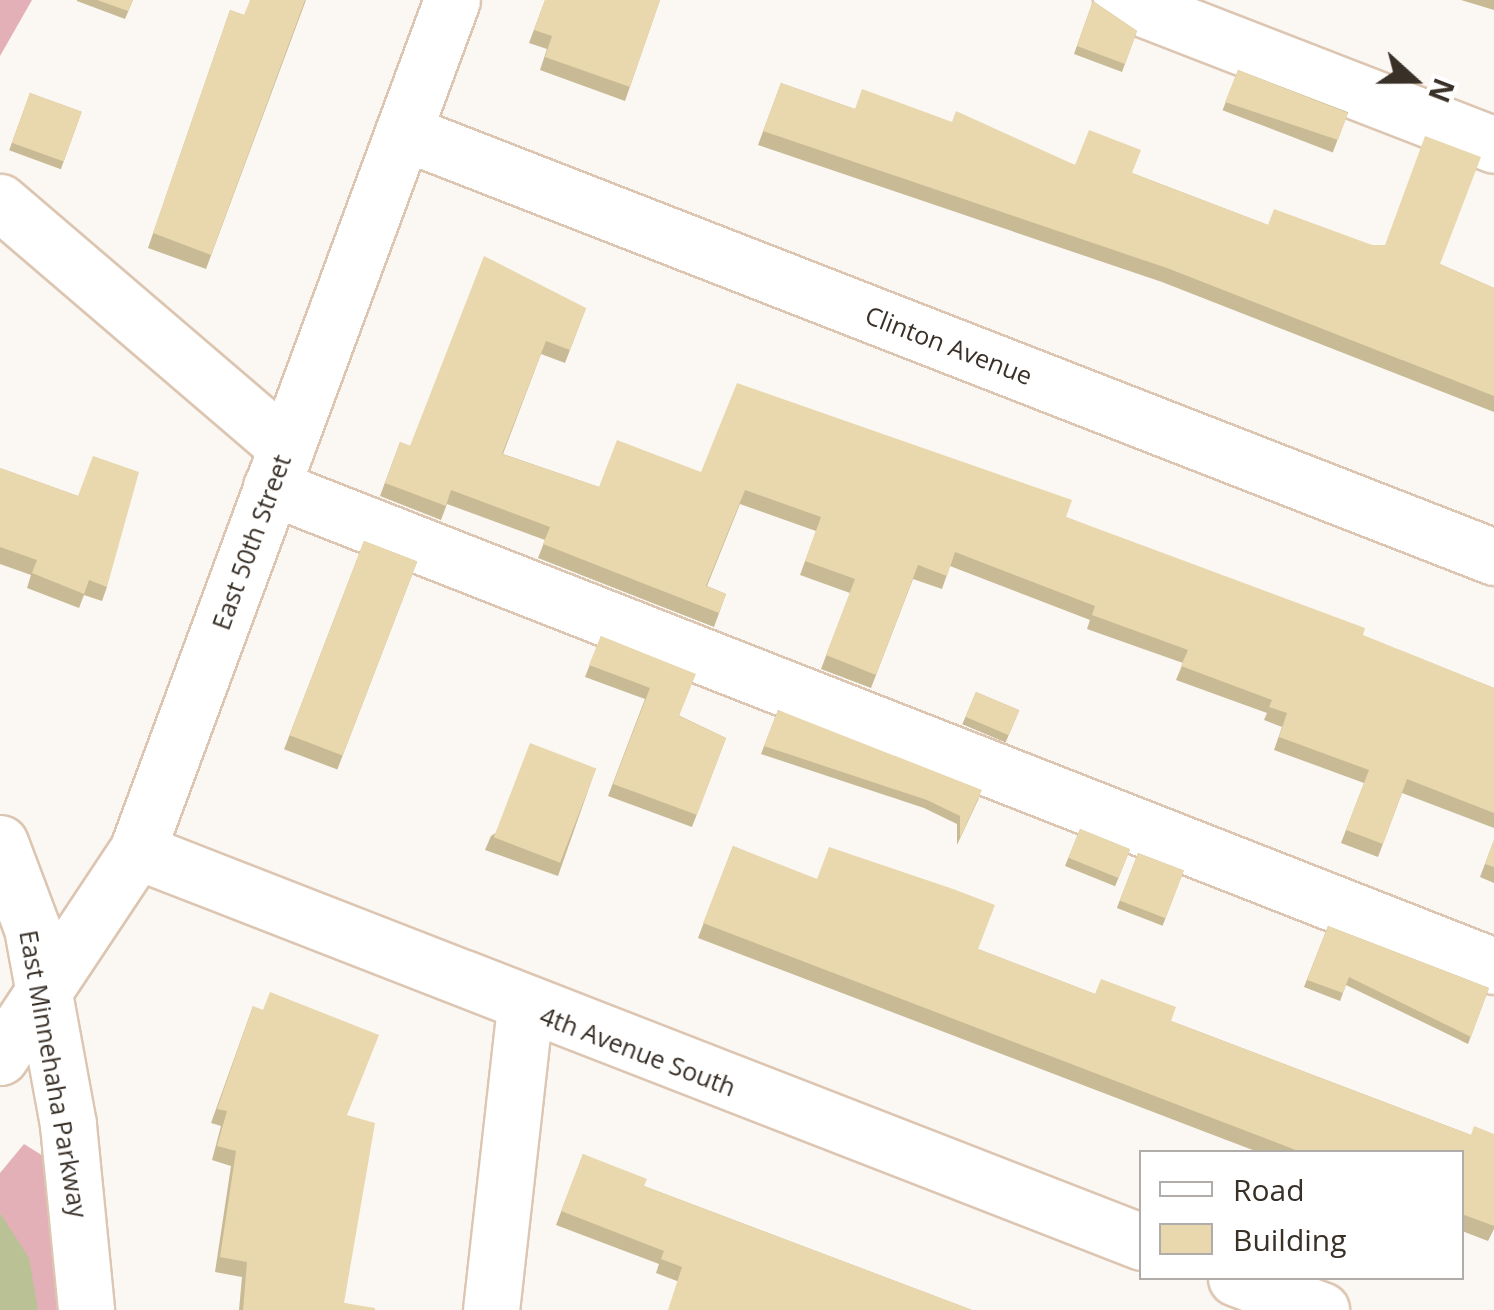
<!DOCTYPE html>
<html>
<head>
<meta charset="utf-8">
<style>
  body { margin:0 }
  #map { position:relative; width:1494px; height:1310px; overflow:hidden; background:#fbf7f3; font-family:"Open Sans",sans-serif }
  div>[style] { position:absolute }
  .forest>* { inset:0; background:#e2b0b6 }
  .water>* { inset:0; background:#b9c195 }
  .roads { filter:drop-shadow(2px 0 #dcc6b2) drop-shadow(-2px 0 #dcc6b2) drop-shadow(0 2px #dcc6b2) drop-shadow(0 -2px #dcc6b2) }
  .minor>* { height:55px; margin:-27.5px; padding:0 27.5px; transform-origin:27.5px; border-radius:27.5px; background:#fff }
  .wall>* { inset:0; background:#c8ba95; transform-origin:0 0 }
  .building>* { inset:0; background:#e9d8ad; transform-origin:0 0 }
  span { translate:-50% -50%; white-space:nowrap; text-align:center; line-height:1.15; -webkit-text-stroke:8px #fff; paint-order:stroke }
  .street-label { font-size:25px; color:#393028 }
  .legend { position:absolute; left:1139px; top:1150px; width:325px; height:130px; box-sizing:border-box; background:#fff; border:2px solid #b0aca9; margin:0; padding:12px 18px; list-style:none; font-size:30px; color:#393028 }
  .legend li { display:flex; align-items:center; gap:20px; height:50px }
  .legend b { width:50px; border:2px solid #b0aca9 }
  .north { position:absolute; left:1364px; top:30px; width:100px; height:100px; -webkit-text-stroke:8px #fff; paint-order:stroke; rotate:111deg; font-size:28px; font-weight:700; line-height:40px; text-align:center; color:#393028 }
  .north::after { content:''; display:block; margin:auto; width:35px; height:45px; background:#393028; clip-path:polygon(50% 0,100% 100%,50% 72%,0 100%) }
</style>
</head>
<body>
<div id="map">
  <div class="forest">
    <i style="clip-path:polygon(0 0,32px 0,0 56px)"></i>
    <i style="clip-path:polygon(24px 1144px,56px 1164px,70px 1310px,38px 1310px,0 1213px,0 1173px)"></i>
  </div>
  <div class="water">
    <i style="clip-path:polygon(0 1213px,29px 1258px,38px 1310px,0 1310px)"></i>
  </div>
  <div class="roads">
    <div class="minor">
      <i style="left:1121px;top:0;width:400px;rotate:21.2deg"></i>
      <i style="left:403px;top:132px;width:1171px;rotate:21.28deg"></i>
      <i style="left:0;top:202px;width:377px;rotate:40.6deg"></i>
      <i style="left:271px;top:487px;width:1313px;rotate:21.39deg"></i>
      <i style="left:0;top:843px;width:91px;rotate:69.4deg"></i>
      <i style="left:32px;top:928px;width:200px;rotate:79.6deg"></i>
      <i style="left:68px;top:1125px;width:186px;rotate:84.4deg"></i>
      <i style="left:137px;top:851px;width:1078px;rotate:21.26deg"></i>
      <i style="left:0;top:1057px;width:247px;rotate:-56.4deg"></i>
      <i style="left:137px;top:851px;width:907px;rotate:-69.69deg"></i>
      <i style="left:1236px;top:1278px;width:91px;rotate:20.6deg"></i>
      <i style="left:491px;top:1310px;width:304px;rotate:-83.6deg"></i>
    </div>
  </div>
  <div class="wall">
    <i style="clip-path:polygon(77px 0,133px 0,125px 19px,77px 1px)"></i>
    <i style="clip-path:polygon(306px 0,206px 269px,148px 248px,230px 10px,244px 15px)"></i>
    <i style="clip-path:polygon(545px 0,660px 0,625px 101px,540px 70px,547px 49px,529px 43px)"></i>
    <i style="clip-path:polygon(1461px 0,1494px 0,1494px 10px)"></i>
    <i style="clip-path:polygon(1093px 1px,1137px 31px,1122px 72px,1074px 54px)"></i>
    <i style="left:1238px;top:70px;width:118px;height:43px;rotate:21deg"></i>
    <i style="clip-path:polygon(781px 83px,855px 109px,952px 122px,1075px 165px,1132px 173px,1268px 225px,1372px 245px,1440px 264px,1494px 288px,1494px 412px,1162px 282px,758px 145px)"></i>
    <i style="left:30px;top:93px;width:55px;height:61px;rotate:20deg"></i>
    <i style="clip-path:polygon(586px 308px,565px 363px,541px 354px,503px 454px,599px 487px,701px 472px,1066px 517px,1494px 688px,1494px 828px,1402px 793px,1378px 857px,1341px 843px,1364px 783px,1274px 750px,1282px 727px,1264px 720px,1267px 713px,1176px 680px,1183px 663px,1087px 629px,1090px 620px,950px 566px,942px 589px,913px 579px,871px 688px,821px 669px,850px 593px,800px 575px,816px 531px,740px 504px,707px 586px,726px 594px,714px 627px,538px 558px,545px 540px,447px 504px,441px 520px,380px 496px,400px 442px,410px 446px)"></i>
    <i style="clip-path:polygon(0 468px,78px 496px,107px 587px,102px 601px,84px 595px,79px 608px,27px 588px,31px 575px,0 564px)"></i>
    <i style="left:364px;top:541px;width:57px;height:223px;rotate:21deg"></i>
    <i style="clip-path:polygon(601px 636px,680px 716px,726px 738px,692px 827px,608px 796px,645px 699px,585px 677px)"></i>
    <i style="left:976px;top:692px;width:47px;height:35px;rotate:23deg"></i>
    <i style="clip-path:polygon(778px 710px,979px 798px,957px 845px,957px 824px,924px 808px,761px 754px)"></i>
    <i style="clip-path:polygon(596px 768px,558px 876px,485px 850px,491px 836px)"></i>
    <i style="left:1080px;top:829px;width:54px;height:40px;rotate:22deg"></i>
    <i style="clip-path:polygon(1494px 840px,1494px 883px,1480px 877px)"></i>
    <i style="clip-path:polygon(733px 846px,978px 949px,1095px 994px,1171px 1021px,1471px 1135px,1494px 1134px,1494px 1229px,1488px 1241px,1462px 1231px,1462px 1152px,1258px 1152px,698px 938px)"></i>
    <i style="left:1138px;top:853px;width:49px;height:59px;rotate:21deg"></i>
    <i style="clip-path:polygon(1328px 926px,1489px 988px,1468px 1044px,1346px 985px,1340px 1001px,1304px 987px)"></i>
    <i style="clip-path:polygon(253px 1006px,347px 1115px,344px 1303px,375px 1310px,239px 1310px,242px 1277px,215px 1272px,231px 1166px,212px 1160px,221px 1126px,211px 1123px)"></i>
    <i style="clip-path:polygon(583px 1154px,644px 1186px,972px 1310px,677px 1281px,656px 1273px,659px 1264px,556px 1225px)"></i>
  </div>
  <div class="building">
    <i style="clip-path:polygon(97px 0,133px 0,128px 11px)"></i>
    <i style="clip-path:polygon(250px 0,305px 0,211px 255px,153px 233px,230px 10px,244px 15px)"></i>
    <i style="clip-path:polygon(545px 0,660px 0,630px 87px,545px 57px,552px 36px,534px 30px)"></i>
    <i style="clip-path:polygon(1093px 1px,1137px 31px,1125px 64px,1077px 46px)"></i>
    <i style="clip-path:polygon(1238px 70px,1348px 113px,1338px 140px,1225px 102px)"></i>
    <i style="clip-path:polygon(781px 83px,855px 109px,862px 89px,952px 122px,956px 111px,1075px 165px,1089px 130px,1141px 150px,1132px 173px,1268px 225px,1274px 209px,1372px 245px,1385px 245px,1425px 136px,1481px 157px,1440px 264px,1494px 288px,1494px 396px,1167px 268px,763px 131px)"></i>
    <i style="left:30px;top:93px;width:55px;height:53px;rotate:20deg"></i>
    <i style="clip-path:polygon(484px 256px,586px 308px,570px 350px,546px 341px,502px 454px,599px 487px,617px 440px,701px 472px,737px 383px,1072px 500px,1066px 517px,1365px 628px,1363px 635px,1494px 688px,1494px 813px,1407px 779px,1383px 844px,1346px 830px,1369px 770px,1279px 737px,1287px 713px,1269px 707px,1272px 700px,1181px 666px,1188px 650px,1092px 615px,1095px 606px,955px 552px,947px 576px,918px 565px,876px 675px,826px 655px,855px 579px,805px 561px,821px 517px,745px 490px,706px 586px,726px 594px,719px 613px,543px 544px,550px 527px,451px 490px,446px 506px,385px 483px,400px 442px,410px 446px)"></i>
    <i style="clip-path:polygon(93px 456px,139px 472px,107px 587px,89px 580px,84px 594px,32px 573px,37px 560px,0 547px,0 468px,78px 496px)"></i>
    <i style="left:364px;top:541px;width:57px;height:208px;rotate:21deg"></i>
    <i style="clip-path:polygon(601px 636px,696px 674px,679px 716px,726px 738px,697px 815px,613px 784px,650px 688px,589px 665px)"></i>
    <i style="left:976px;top:692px;width:47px;height:27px;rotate:23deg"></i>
    <i style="clip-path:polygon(778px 710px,982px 790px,960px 838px,960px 816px,927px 800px,764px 746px)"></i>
    <i style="left:530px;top:743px;width:71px;height:101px;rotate:21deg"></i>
    <i style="left:1080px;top:829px;width:54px;height:31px;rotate:22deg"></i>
    <i style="clip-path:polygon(1494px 840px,1494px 867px,1485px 864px)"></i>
    <i style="clip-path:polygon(733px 846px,817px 879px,829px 847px,956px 890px,995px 905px,978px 949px,1095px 994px,1101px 979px,1176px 1007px,1171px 1021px,1471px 1135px,1474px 1126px,1494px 1134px,1494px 1226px,1462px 1214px,1462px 1152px,1301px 1152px,703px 923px)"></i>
    <i style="left:1138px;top:853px;width:49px;height:51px;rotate:21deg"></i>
    <i style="clip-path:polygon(1328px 926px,1489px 988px,1471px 1037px,1349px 977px,1343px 993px,1307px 980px)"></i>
    <i style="clip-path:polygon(270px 992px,379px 1035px,347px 1115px,375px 1123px,344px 1303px,375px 1308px,375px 1310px,243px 1310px,247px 1262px,220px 1257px,236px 1151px,217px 1146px,227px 1111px,217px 1109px,253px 1006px,263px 1010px)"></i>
    <i style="clip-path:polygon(583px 1154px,647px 1179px,644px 1186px,972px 1310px,668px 1310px,682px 1267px,661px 1259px,664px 1251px,561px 1211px)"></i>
  </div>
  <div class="street-label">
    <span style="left:949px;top:345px;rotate:21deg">Clinton Avenue</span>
    <span style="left:251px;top:542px;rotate:-70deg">East 50th Street</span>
    <span style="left:638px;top:1051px;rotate:21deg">4th Avenue South</span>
    <span style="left:54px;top:1074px;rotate:80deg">East Minnehaha Parkway</span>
  </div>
  <ul class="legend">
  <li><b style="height:12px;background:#fff"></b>Road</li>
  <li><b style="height:28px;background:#e9d8ad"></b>Building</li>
  </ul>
  <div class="north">N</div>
</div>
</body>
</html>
